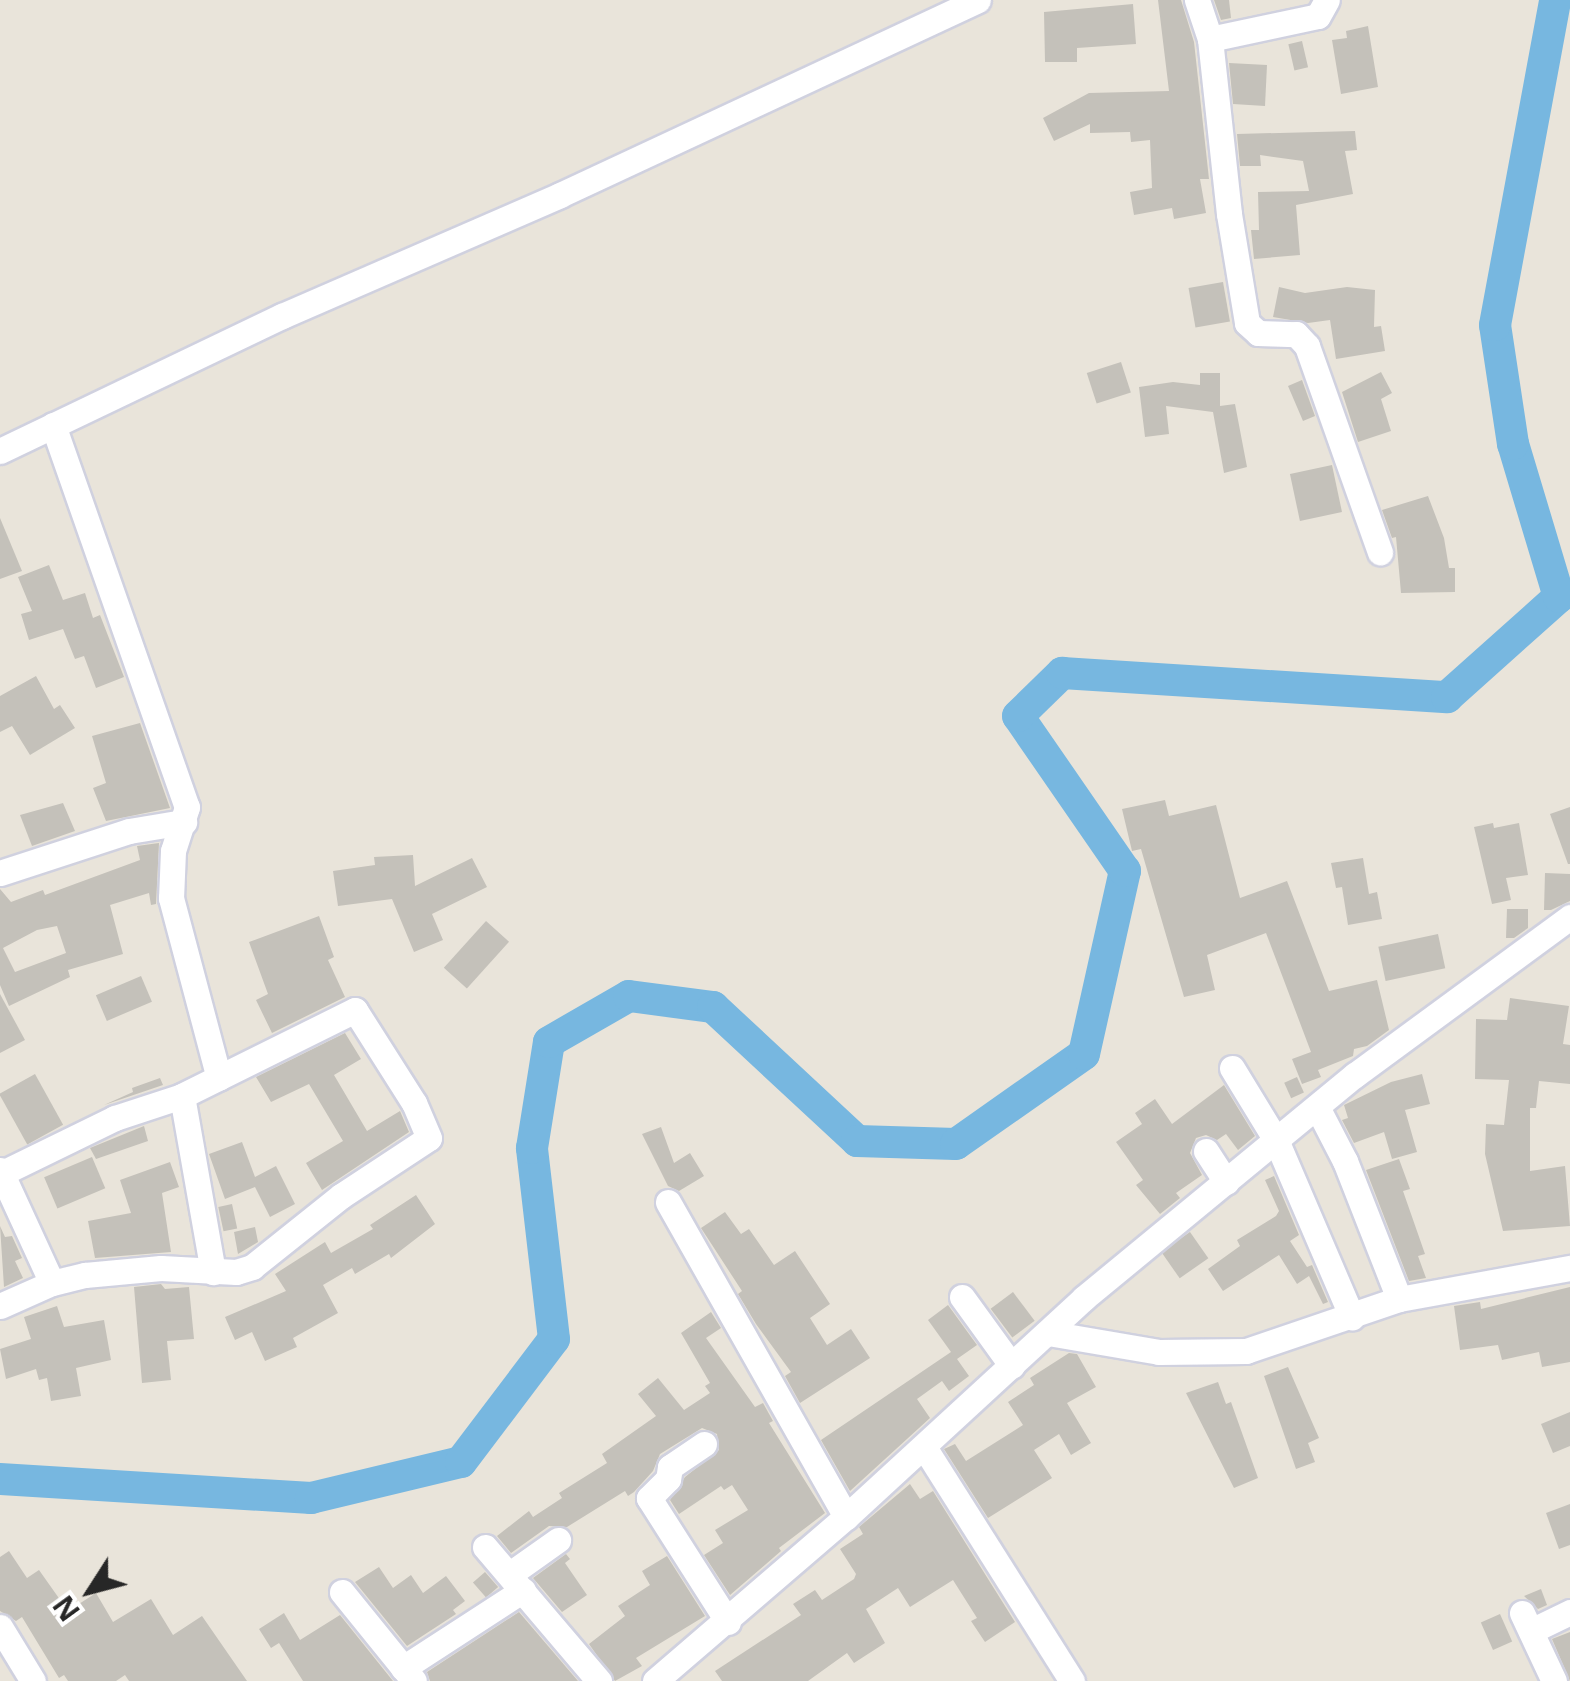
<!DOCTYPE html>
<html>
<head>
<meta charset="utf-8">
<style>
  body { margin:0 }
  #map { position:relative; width:1570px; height:1681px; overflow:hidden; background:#e9e4da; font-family:"Noto Sans",sans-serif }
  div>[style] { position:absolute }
  .river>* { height:32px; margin:-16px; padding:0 16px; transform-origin:16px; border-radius:16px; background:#77b7e0 }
  .building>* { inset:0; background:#c4c1ba; transform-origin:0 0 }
  .roads { filter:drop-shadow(2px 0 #d0d1df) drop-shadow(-2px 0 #d0d1df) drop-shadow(0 2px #d0d1df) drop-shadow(0 -2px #d0d1df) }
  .minor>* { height:25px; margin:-12.5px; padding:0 12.5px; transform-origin:12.5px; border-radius:12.5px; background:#fff }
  span { translate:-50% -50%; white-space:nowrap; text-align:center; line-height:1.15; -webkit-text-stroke:9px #fff; paint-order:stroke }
  .north { position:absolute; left:40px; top:1541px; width:100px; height:100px; -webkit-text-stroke:8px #fff; paint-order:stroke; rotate:234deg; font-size:28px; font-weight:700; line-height:40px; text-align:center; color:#272727 }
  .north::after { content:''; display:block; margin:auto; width:35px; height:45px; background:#272727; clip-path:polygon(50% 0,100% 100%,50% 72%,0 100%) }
</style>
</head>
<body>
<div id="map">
  <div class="river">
    <i style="left:0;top:1479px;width:312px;rotate:3.5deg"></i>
    <i style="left:311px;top:1498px;width:154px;rotate:-13.5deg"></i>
    <i style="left:461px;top:1462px;width:154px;rotate:-52.9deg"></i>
    <i style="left:554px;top:1339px;width:192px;rotate:-96.6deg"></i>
    <i style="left:532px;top:1148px;width:107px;rotate:-80.9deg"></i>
    <i style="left:549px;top:1042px;width:92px;rotate:-29.9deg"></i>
    <i style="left:629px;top:996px;width:85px;rotate:7.5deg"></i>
    <i style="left:713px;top:1007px;width:197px;rotate:42.9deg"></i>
    <i style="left:857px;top:1141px;width:99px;rotate:1.7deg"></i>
    <i style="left:956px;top:1144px;width:156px;rotate:-35.1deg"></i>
    <i style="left:1084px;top:1054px;width:188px;rotate:-77.4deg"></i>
    <i style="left:1125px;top:871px;width:188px;rotate:-124.6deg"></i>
    <i style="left:1018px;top:716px;width:62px;rotate:-44.3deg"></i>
    <i style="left:1062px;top:673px;width:386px;rotate:3.6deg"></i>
    <i style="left:1447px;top:697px;width:150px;rotate:-41.8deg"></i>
    <i style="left:1559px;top:597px;width:160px;rotate:-106.7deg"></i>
    <i style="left:1513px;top:444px;width:120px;rotate:-98.6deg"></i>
    <i style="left:1495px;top:325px;width:330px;rotate:-79.5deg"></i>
  </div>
  <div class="building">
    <i style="clip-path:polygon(1158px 0,1181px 0,1194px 42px,1209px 179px,1200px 179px,1206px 213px,1174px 219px,1172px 208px,1134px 215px,1130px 192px,1152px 188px,1150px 140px,1131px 142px,1130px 132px,1090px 133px,1090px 124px,1054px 141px,1043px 118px,1089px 93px,1169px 91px)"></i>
    <i style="clip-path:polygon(1214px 0,1229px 0,1231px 18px,1221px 20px)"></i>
    <i style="clip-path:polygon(1133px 4px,1136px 44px,1077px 48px,1077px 62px,1045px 62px,1044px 12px)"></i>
    <i style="clip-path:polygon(1368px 26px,1378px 87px,1341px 94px,1332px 40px,1347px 38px,1346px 31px)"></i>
    <i style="left:1302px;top:41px;width:27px;height:14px;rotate:77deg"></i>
    <i style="clip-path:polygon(1229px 63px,1267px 65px,1265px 106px,1233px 104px)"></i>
    <i style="clip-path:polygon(1355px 131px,1357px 150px,1345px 151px,1353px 194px,1296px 205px,1300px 255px,1254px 259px,1251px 230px,1259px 230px,1258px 192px,1309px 191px,1303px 161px,1260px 155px,1261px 166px,1240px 166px,1237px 134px)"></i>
    <i style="left:1223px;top:282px;width:40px;height:35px;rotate:80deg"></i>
    <i style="clip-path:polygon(1279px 287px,1305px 293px,1347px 287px,1375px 290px,1374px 327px,1381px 326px,1385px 351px,1336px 359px,1330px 320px,1308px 323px,1273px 317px)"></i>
    <i style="left:1121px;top:362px;width:32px;height:36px;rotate:72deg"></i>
    <i style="clip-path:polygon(1381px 372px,1392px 393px,1381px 399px,1391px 431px,1358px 442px,1342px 392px)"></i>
    <i style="clip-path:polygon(1200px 373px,1220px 373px,1220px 406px,1235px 404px,1247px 467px,1224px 473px,1213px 412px,1166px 406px,1169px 434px,1145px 437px,1139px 387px,1173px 382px,1200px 385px)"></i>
    <i style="clip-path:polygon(1302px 380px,1315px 416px,1303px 421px,1288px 386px)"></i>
    <i style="left:1332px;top:465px;width:48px;height:43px;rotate:78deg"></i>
    <i style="clip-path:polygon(1428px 496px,1444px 538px,1449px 568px,1455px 568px,1455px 592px,1401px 593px,1396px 537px,1392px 538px,1382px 510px)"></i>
    <i style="clip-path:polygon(0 518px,22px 571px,0 579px)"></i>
    <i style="clip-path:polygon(49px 565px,63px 600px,85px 593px,93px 618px,100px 615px,124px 677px,96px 688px,84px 656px,75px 659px,63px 629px,29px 640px,21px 614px,32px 611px,18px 577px)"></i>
    <i style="clip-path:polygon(36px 676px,54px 709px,60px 705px,75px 728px,30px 755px,12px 726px,0 732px,0 696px)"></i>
    <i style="clip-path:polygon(140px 723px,170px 808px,106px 821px,93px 788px,106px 783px,92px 736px)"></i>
    <i style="clip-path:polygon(1165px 800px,1169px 816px,1216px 805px,1240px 898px,1287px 881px,1329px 991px,1377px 980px,1389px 1030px,1367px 1046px,1354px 1049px,1353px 1056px,1318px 1070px,1321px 1077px,1302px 1084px,1292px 1059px,1311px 1052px,1266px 933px,1207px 955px,1215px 990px,1184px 997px,1141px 849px,1132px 851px,1122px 809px)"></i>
    <i style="clip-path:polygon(63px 803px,75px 831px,32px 846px,20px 815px)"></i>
    <i style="clip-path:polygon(1570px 807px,1570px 864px,1568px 864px,1550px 814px)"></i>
    <i style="clip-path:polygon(1493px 823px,1494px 828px,1519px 823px,1528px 875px,1506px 878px,1511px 900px,1492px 904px,1474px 827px)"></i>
    <i style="clip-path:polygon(evenodd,159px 843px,156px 904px,151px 905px,149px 893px,110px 905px,123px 954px,68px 970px,70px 977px,9px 1006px,0 985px,0 889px,11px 902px,43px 890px,45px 895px,140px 860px,137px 846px,159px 843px,57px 926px,66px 953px,15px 972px,3px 948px,37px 930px,57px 926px)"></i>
    <i style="clip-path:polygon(413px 855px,415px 886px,472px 858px,487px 887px,432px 914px,443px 940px,414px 952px,392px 899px,338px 906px,333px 871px,375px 865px,374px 857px)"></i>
    <i style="clip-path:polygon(1363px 858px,1369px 894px,1377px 892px,1382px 919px,1348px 925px,1342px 887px,1336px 888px,1331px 863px)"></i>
    <i style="clip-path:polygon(1545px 873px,1570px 874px,1570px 901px,1551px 910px,1544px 910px)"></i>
    <i style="clip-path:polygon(1507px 909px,1528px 909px,1528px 928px,1514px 938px,1506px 938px)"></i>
    <i style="clip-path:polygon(319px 916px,334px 957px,328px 960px,345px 997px,272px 1033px,256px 1000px,268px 994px,249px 942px)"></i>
    <i style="left:486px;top:921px;width:31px;height:63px;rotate:42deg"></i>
    <i style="left:1438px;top:934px;width:35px;height:61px;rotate:78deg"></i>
    <i style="left:141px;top:976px;width:28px;height:49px;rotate:67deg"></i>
    <i style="clip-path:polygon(0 994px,25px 1040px,0 1053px)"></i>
    <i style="clip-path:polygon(1510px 998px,1569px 1006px,1563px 1044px,1570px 1045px,1570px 1084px,1539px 1081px,1536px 1108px,1530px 1108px,1530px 1171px,1565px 1166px,1570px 1226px,1503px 1231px,1485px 1154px,1486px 1124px,1504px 1125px,1509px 1080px,1475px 1079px,1476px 1019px,1507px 1020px)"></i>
    <i style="clip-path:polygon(345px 1033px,361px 1059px,334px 1075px,367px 1131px,400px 1111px,409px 1132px,322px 1190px,306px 1163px,343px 1141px,309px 1084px,271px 1102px,256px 1077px)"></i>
    <i style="left:35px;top:1074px;width:58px;height:41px;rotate:61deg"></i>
    <i style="clip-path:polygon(1422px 1074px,1430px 1104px,1405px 1110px,1417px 1152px,1392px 1159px,1384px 1132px,1354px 1143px,1342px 1120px,1348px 1118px,1344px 1105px,1391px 1082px)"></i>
    <i style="left:1297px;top:1077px;width:17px;height:14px;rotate:66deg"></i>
    <i style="clip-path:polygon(160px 1078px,163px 1085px,104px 1105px,133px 1092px,132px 1088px)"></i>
    <i style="clip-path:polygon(1224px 1085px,1255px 1136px,1238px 1150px,1226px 1134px,1217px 1140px,1206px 1135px,1196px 1138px,1190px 1153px,1202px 1175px,1176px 1193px,1180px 1198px,1160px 1214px,1136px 1185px,1143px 1180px,1116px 1142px,1142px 1124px,1135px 1113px,1155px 1099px,1172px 1124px)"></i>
    <i style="clip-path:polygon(144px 1126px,148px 1141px,96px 1159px,90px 1148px)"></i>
    <i style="clip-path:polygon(661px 1127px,674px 1163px,690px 1153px,704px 1176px,679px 1191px,668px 1186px,642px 1134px)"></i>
    <i style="clip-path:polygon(242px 1142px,255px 1177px,276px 1166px,295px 1204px,270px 1217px,255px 1187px,225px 1199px,209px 1154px)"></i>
    <i style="left:92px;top:1157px;width:34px;height:52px;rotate:67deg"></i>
    <i style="clip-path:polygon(1399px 1159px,1410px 1189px,1403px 1191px,1425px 1254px,1418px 1256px,1426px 1278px,1409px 1281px,1366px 1170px)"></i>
    <i style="clip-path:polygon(170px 1162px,179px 1187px,162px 1193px,171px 1252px,95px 1258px,88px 1221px,131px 1213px,120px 1180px)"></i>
    <i style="clip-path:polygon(1274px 1176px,1299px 1235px,1290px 1241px,1307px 1267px,1312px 1265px,1328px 1302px,1323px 1304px,1309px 1276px,1297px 1284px,1279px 1255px,1223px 1291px,1208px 1269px,1240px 1246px,1237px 1240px,1276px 1216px,1279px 1211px,1265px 1180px)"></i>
    <i style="clip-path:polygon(416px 1195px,435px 1224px,391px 1258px,389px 1254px,355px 1274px,352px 1268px,323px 1285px,338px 1313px,293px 1338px,297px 1347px,265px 1361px,252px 1332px,235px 1340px,225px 1317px,286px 1291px,275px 1274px,325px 1242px,331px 1253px,373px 1229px,370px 1225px)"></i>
    <i style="left:232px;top:1204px;width:25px;height:14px;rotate:78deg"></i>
    <i style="clip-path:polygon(725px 1212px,741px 1234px,749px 1229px,774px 1265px,795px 1251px,830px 1304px,810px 1318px,827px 1345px,851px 1329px,870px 1358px,800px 1403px,785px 1376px,791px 1372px,756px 1324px,738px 1294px,742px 1291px,701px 1228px)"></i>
    <i style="clip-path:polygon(0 1226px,5px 1237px,12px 1236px,22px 1258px,15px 1261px,23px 1278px,4px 1287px)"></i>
    <i style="clip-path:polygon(255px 1227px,258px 1242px,238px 1254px,234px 1232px)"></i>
    <i style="left:1190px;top:1232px;width:32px;height:35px;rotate:55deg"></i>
    <i style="clip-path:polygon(161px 1284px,165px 1289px,189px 1287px,194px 1339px,167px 1341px,171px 1380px,142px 1383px,134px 1287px)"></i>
    <i style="clip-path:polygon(1570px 1287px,1570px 1362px,1542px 1367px,1539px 1352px,1502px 1360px,1498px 1345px,1460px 1350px,1454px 1306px,1480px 1302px,1481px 1309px)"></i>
    <i style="left:1013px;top:1292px;width:36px;height:28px;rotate:53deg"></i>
    <i style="clip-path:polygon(948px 1305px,977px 1345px,957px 1359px,969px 1376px,949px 1391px,942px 1381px,917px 1399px,930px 1418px,850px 1491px,821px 1440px,951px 1352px,928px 1320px)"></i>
    <i style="clip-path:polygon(57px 1306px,64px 1327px,104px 1320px,111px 1360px,76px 1368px,81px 1396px,51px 1401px,47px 1378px,39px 1380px,36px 1369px,6px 1379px,0 1349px,31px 1339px,24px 1317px)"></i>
    <i style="clip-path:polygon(711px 1312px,721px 1328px,706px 1338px,755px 1407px,763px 1403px,773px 1421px,769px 1423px,825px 1513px,779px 1548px,781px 1551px,730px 1595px,704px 1555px,723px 1543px,715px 1530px,748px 1510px,732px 1485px,724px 1490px,721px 1486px,679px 1514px,670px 1500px,685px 1477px,719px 1450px,717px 1434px,702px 1428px,660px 1454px,653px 1471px,634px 1492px,628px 1496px,625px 1491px,567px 1527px,549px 1526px,511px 1553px,497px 1536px,529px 1511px,533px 1517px,562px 1498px,559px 1493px,607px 1463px,602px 1454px,656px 1416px,638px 1394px,658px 1378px,684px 1410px,710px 1393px,705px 1386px,710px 1383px,681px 1333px)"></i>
    <i style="clip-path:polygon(1069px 1353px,1077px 1354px,1096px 1387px,1067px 1403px,1091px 1443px,1071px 1455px,1059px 1434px,1034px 1450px,1052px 1478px,988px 1518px,944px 1449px,955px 1444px,966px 1461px,1023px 1425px,1008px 1402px,1034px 1385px,1030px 1378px)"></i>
    <i style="clip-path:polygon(1288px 1367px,1319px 1438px,1308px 1443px,1315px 1462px,1296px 1469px,1264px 1376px)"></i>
    <i style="clip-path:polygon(1218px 1382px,1226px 1404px,1231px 1402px,1258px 1478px,1234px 1488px,1186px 1393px)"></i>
    <i style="clip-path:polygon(1570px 1412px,1570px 1446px,1553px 1453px,1541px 1424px)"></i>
    <i style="clip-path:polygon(910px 1484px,920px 1499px,933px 1491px,1015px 1622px,985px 1642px,971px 1621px,977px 1618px,953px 1580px,910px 1607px,898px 1588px,866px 1609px,885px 1643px,854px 1663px,847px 1653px,808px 1681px,722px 1681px,715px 1671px,801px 1615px,793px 1604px,815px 1590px,822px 1600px,854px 1579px,856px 1574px,840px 1549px,863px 1534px,859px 1527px)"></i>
    <i style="clip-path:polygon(1570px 1504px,1570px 1545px,1559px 1549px,1546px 1513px)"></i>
    <i style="clip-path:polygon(9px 1551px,27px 1578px,39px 1570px,68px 1611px,96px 1593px,113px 1622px,151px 1599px,173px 1635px,202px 1616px,247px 1681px,129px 1681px,125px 1675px,116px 1681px,68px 1681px,64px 1675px,59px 1678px,22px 1617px,16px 1621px,0 1611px,0 1557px)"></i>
    <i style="clip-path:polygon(566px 1554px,570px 1559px,565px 1563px,587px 1595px,562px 1612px,533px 1578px)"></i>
    <i style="clip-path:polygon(667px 1556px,705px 1616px,636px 1658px,642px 1666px,615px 1681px,589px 1644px,625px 1616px,618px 1606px,650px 1585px,642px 1571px)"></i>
    <i style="clip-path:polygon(379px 1567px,393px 1588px,411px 1575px,423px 1593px,446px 1576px,465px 1601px,453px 1610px,456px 1614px,407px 1646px,355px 1582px)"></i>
    <i style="left:485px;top:1572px;width:20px;height:16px;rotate:49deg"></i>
    <i style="clip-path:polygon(1541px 1589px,1547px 1605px,1538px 1609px,1524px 1596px)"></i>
    <i style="clip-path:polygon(519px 1612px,578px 1681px,430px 1681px,427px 1672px)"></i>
    <i style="clip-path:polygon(284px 1613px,300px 1640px,340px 1615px,393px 1681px,303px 1681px,279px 1643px,271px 1648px,259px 1629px)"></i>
    <i style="left:1500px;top:1614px;width:30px;height:21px;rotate:66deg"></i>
    <i style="clip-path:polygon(1570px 1632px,1570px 1681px,1552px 1639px)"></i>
  </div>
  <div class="roads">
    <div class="minor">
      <i style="left:1197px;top:0;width:41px;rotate:71.6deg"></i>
      <i style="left:1210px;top:39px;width:110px;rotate:-12deg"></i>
      <i style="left:1318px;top:16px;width:18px;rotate:-61deg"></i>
      <i style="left:1210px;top:39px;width:176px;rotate:83.8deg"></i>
      <i style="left:1229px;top:214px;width:110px;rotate:80.6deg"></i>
      <i style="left:1247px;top:323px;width:15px;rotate:42deg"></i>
      <i style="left:1258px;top:333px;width:38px;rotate:2deg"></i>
      <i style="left:1296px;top:334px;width:16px;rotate:47deg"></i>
      <i style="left:1307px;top:346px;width:219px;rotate:70.5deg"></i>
      <i style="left:53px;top:425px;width:405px;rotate:70.7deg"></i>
      <i style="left:187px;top:807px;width:46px;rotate:107.7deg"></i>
      <i style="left:173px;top:851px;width:47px;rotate:92.4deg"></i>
      <i style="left:171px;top:898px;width:186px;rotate:75.1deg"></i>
      <i style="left:0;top:451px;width:313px;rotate:-25.6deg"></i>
      <i style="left:282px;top:316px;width:303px;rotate:-23.5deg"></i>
      <i style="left:560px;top:195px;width:461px;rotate:-25deg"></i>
      <i style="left:0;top:873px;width:136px;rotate:-18deg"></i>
      <i style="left:129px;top:831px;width:56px;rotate:-9.3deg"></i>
      <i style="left:1232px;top:1068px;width:84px;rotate:58.6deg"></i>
      <i style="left:1276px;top:1140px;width:193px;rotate:66.8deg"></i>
      <i style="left:182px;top:1096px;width:179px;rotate:80deg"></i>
      <i style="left:1317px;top:1107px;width:61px;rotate:62.6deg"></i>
      <i style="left:1345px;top:1161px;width:148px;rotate:68.6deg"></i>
      <i style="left:1206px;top:1151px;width:37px;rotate:57deg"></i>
      <i style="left:0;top:1170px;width:124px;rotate:65.3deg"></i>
      <i style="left:668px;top:1202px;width:362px;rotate:60.5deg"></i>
      <i style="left:962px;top:1297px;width:85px;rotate:54.1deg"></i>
      <i style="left:0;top:1306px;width:57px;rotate:-23.9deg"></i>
      <i style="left:52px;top:1283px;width:34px;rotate:-14deg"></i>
      <i style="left:85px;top:1275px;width:76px;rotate:-5.3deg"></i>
      <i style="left:161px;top:1268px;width:75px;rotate:3.1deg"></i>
      <i style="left:236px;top:1272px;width:17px;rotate:-17deg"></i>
      <i style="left:252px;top:1267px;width:114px;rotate:-38.6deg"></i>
      <i style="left:341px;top:1196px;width:105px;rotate:-33.4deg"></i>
      <i style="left:429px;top:1138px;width:38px;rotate:-113deg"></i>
      <i style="left:414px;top:1103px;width:110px;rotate:-122.4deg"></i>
      <i style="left:355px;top:1010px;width:193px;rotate:153.6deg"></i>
      <i style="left:182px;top:1096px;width:71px;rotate:161.8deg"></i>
      <i style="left:115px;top:1118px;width:126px;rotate:154deg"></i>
      <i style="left:1048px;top:1333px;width:113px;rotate:9.7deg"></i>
      <i style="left:1159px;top:1352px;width:87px;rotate:-0.7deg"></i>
      <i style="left:1246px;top:1351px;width:162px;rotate:-18.8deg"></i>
      <i style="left:1399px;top:1299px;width:174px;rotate:-10.3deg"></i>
      <i style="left:704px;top:1444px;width:41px;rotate:145.9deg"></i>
      <i style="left:670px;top:1467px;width:12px;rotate:99deg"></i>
      <i style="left:668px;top:1479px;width:27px;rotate:135deg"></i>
      <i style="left:649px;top:1498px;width:147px;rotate:57.5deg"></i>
      <i style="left:924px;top:1447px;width:277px;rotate:57.7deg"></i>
      <i style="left:485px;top:1547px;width:176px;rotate:49.6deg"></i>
      <i style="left:510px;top:1574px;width:59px;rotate:-35.3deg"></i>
      <i style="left:342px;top:1592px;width:114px;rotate:51deg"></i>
      <i style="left:1522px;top:1613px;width:75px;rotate:64.8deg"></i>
      <i style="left:0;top:1627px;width:63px;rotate:58.6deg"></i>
      <i style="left:1531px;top:1631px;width:43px;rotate:-26deg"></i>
      <i style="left:403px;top:1668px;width:143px;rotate:-33deg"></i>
      <i style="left:655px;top:1681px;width:252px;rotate:-40.7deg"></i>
      <i style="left:846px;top:1517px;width:323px;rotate:-42.6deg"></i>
      <i style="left:1084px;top:1298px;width:351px;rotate:-39.5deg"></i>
      <i style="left:1355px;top:1075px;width:267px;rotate:-36.3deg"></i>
    </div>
  </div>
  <div class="north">N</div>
</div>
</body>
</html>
